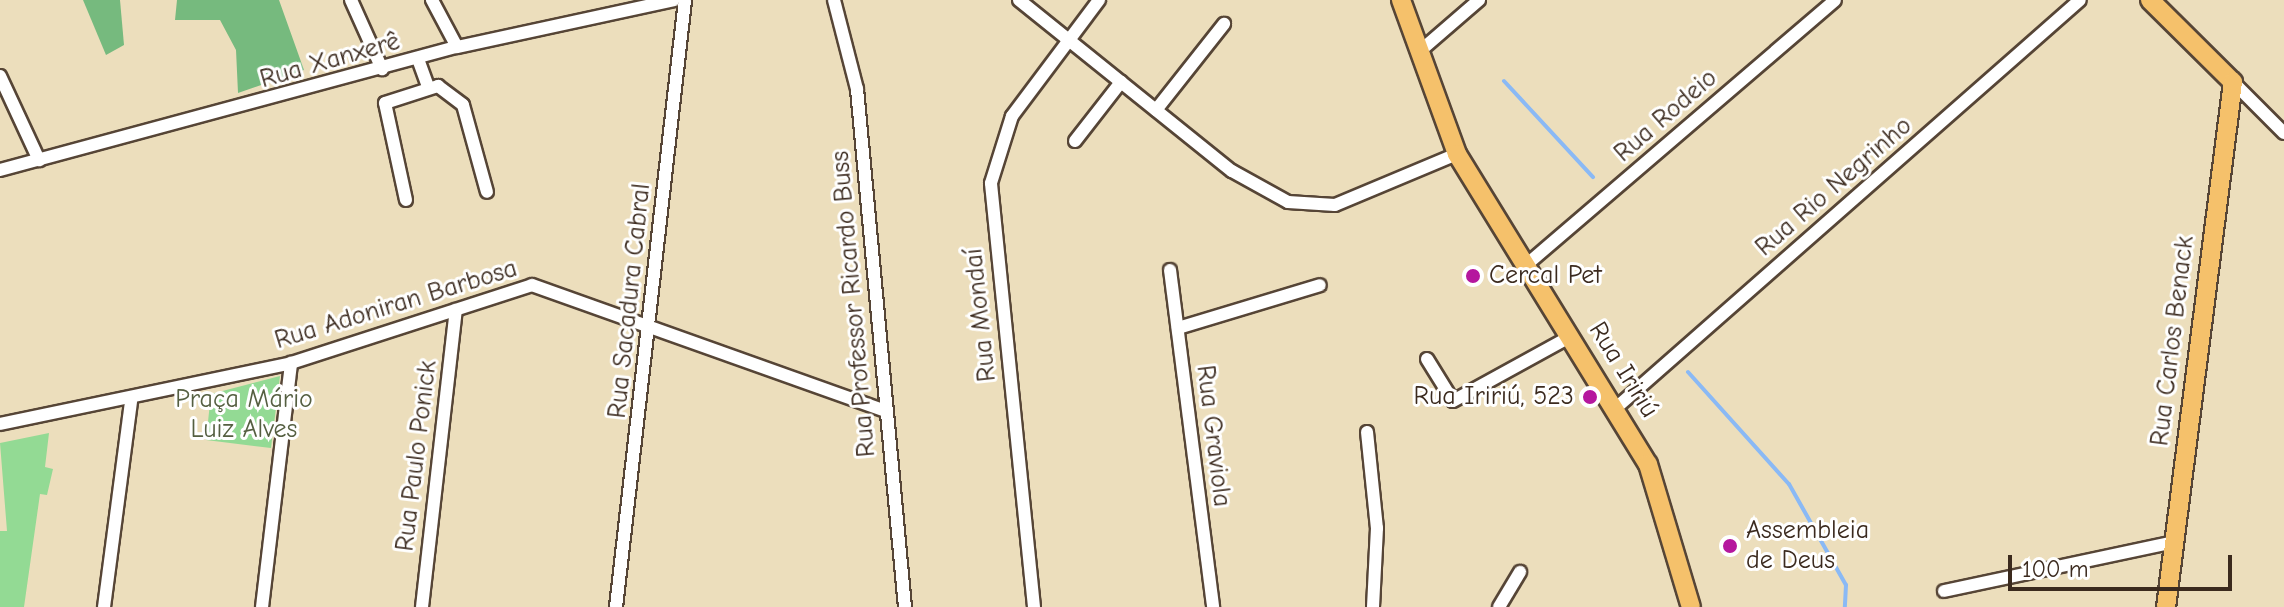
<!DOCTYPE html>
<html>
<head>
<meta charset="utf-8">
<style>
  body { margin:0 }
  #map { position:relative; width:2284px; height:607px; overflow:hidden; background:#ecdebc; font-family:"Comic Neue",sans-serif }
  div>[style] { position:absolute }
  .green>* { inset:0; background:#93da94 }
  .forest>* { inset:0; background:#76ba7e }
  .stream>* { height:4px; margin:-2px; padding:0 2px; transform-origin:2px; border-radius:2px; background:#8ab9f5 }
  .roads { filter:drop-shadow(2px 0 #564536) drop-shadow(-2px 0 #564536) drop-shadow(0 2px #564536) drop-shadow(0 -2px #564536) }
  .minor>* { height:12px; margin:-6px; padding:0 6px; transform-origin:6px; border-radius:6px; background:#fff }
  .primary>* { height:18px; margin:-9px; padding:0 9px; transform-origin:9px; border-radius:9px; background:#f5c16b }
  .dots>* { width:22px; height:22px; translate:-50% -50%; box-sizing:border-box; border:4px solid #fff; border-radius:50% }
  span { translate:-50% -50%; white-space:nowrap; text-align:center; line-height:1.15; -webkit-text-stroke:6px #fff; paint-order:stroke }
  .street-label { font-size:26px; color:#3b2a1e }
  .poi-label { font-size:26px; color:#3b2a1e }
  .left { translate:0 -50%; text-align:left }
  .right { translate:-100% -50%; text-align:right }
  .park-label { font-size:26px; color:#555f41 }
  .scale { position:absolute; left:2008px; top:555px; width:224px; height:36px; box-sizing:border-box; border:4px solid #3b2a1e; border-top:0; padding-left:10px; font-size:24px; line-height:28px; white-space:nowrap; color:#3b2a1e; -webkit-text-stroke:6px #fff; paint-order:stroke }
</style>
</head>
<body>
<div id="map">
  <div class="green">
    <i style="clip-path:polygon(280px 376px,271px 448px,206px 440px,211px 394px)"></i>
    <i style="clip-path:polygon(49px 433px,45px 467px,53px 469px,47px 495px,40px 494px,24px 607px,0 607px,0 531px,7px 531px,0 443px)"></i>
  </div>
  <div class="forest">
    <i style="clip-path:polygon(83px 0,120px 0,124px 45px,106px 55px)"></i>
    <i style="clip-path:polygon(177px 0,279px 0,304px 70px,238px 93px,236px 50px,220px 20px,175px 20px)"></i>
  </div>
  <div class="stream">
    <i style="left:1504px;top:81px;width:131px;rotate:47.2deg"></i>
    <i style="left:1688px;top:372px;width:151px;rotate:48deg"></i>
    <i style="left:1789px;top:484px;width:116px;rotate:60.6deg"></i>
    <i style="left:1846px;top:585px;width:22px;rotate:93deg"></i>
  </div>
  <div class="roads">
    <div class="minor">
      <i style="left:351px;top:0;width:76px;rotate:65.8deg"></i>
      <i style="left:432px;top:0;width:53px;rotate:62deg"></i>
      <i style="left:834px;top:0;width:92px;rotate:75.5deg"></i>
      <i style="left:857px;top:89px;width:520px;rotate:84.71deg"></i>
      <i style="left:1019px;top:0;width:273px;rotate:38.8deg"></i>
      <i style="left:1232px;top:171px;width:64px;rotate:29deg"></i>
      <i style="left:1288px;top:202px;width:47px;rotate:3.7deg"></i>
      <i style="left:1335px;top:205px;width:132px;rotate:-22.7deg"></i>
      <i style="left:1420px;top:51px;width:78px;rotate:-40.8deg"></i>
      <i style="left:418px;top:59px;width:30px;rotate:70deg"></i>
      <i style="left:0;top:76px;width:93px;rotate:65.1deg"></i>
      <i style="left:2233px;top:82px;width:72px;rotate:45deg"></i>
      <i style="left:1156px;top:110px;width:110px;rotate:-51.7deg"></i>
      <i style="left:1075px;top:141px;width:75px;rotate:-52.1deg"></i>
      <i style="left:0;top:170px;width:473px;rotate:-15.1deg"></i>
      <i style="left:457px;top:47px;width:222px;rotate:-12.2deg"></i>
      <i style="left:406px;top:200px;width:99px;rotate:-102.2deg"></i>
      <i style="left:385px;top:103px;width:56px;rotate:-17.8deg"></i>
      <i style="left:438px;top:86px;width:31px;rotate:37deg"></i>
      <i style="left:463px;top:105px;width:90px;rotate:74.6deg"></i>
      <i style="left:1525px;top:266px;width:408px;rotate:-40.6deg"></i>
      <i style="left:1170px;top:270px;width:340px;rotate:82.7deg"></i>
      <i style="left:1178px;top:328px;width:148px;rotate:-16.8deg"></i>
      <i style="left:1427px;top:359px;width:49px;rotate:58.2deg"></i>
      <i style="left:1453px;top:401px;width:135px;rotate:-28.8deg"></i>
      <i style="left:1617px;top:407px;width:616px;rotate:-41.32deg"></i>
      <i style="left:0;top:424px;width:297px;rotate:-11.8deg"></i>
      <i style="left:291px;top:363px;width:253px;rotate:-17.9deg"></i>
      <i style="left:532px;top:285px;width:375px;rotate:19.6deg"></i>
      <i style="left:1367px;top:432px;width:97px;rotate:84.1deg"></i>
      <i style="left:1377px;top:528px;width:79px;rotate:92.9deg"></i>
      <i style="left:1944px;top:591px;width:235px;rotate:-12deg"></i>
      <i style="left:104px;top:607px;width:208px;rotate:-82.5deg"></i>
      <i style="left:262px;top:607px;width:246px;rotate:-83.2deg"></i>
      <i style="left:422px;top:607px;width:299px;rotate:-83.5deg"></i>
      <i style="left:616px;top:607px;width:611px;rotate:-83.51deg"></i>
      <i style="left:1034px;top:607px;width:426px;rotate:-95.8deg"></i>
      <i style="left:991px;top:183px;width:70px;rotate:-72.6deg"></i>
      <i style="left:1012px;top:116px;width:145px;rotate:-53.1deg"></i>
      <i style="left:1499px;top:607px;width:41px;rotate:-59deg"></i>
    </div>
    <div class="primary">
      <i style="left:1401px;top:0;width:164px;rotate:70deg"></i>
      <i style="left:1457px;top:154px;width:364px;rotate:58.4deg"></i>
      <i style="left:1648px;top:464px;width:149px;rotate:73.3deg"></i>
      <i style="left:2150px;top:0;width:117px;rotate:44.7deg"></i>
      <i style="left:2233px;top:82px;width:529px;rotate:97.27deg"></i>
    </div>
  </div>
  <div class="dots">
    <i style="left:1473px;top:276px;background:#b5179e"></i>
    <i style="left:1590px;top:397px;background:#b5179e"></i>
    <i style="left:1730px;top:546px;background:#b5179e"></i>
  </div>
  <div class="street-label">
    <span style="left:330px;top:61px;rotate:-16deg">Rua Xanxerê</span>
    <span style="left:1666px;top:116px;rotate:-41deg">Rua Rodeio</span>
    <span style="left:1834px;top:187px;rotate:-41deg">Rua Rio Negrinho</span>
    <span style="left:630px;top:301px;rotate:-84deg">Rua Sacadura Cabral</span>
    <span style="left:854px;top:304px;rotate:-95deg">Rua Professor Ricardo Buss</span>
    <span style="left:396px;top:305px;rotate:-17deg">Rua Adoniran Barbosa</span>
    <span style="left:981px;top:315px;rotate:-96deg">Rua Mondaí</span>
    <span style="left:2173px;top:341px;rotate:-83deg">Rua Carlos Benack</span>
    <span style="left:1623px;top:370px;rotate:58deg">Rua Iririú</span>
    <span style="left:1213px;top:436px;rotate:83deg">Rua Graviola</span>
    <span style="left:417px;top:456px;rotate:-83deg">Rua Paulo Ponick</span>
  </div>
  <div class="poi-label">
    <span class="left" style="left:1489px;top:276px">Cercal Pet</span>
    <span class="right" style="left:1574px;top:397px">Rua Iririú, 523</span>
    <span class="left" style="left:1746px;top:546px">Assembleia<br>de Deus</span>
  </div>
  <div class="park-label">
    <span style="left:244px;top:415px">Praça Mário<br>Luiz Alves</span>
  </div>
  <div class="scale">100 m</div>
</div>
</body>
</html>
